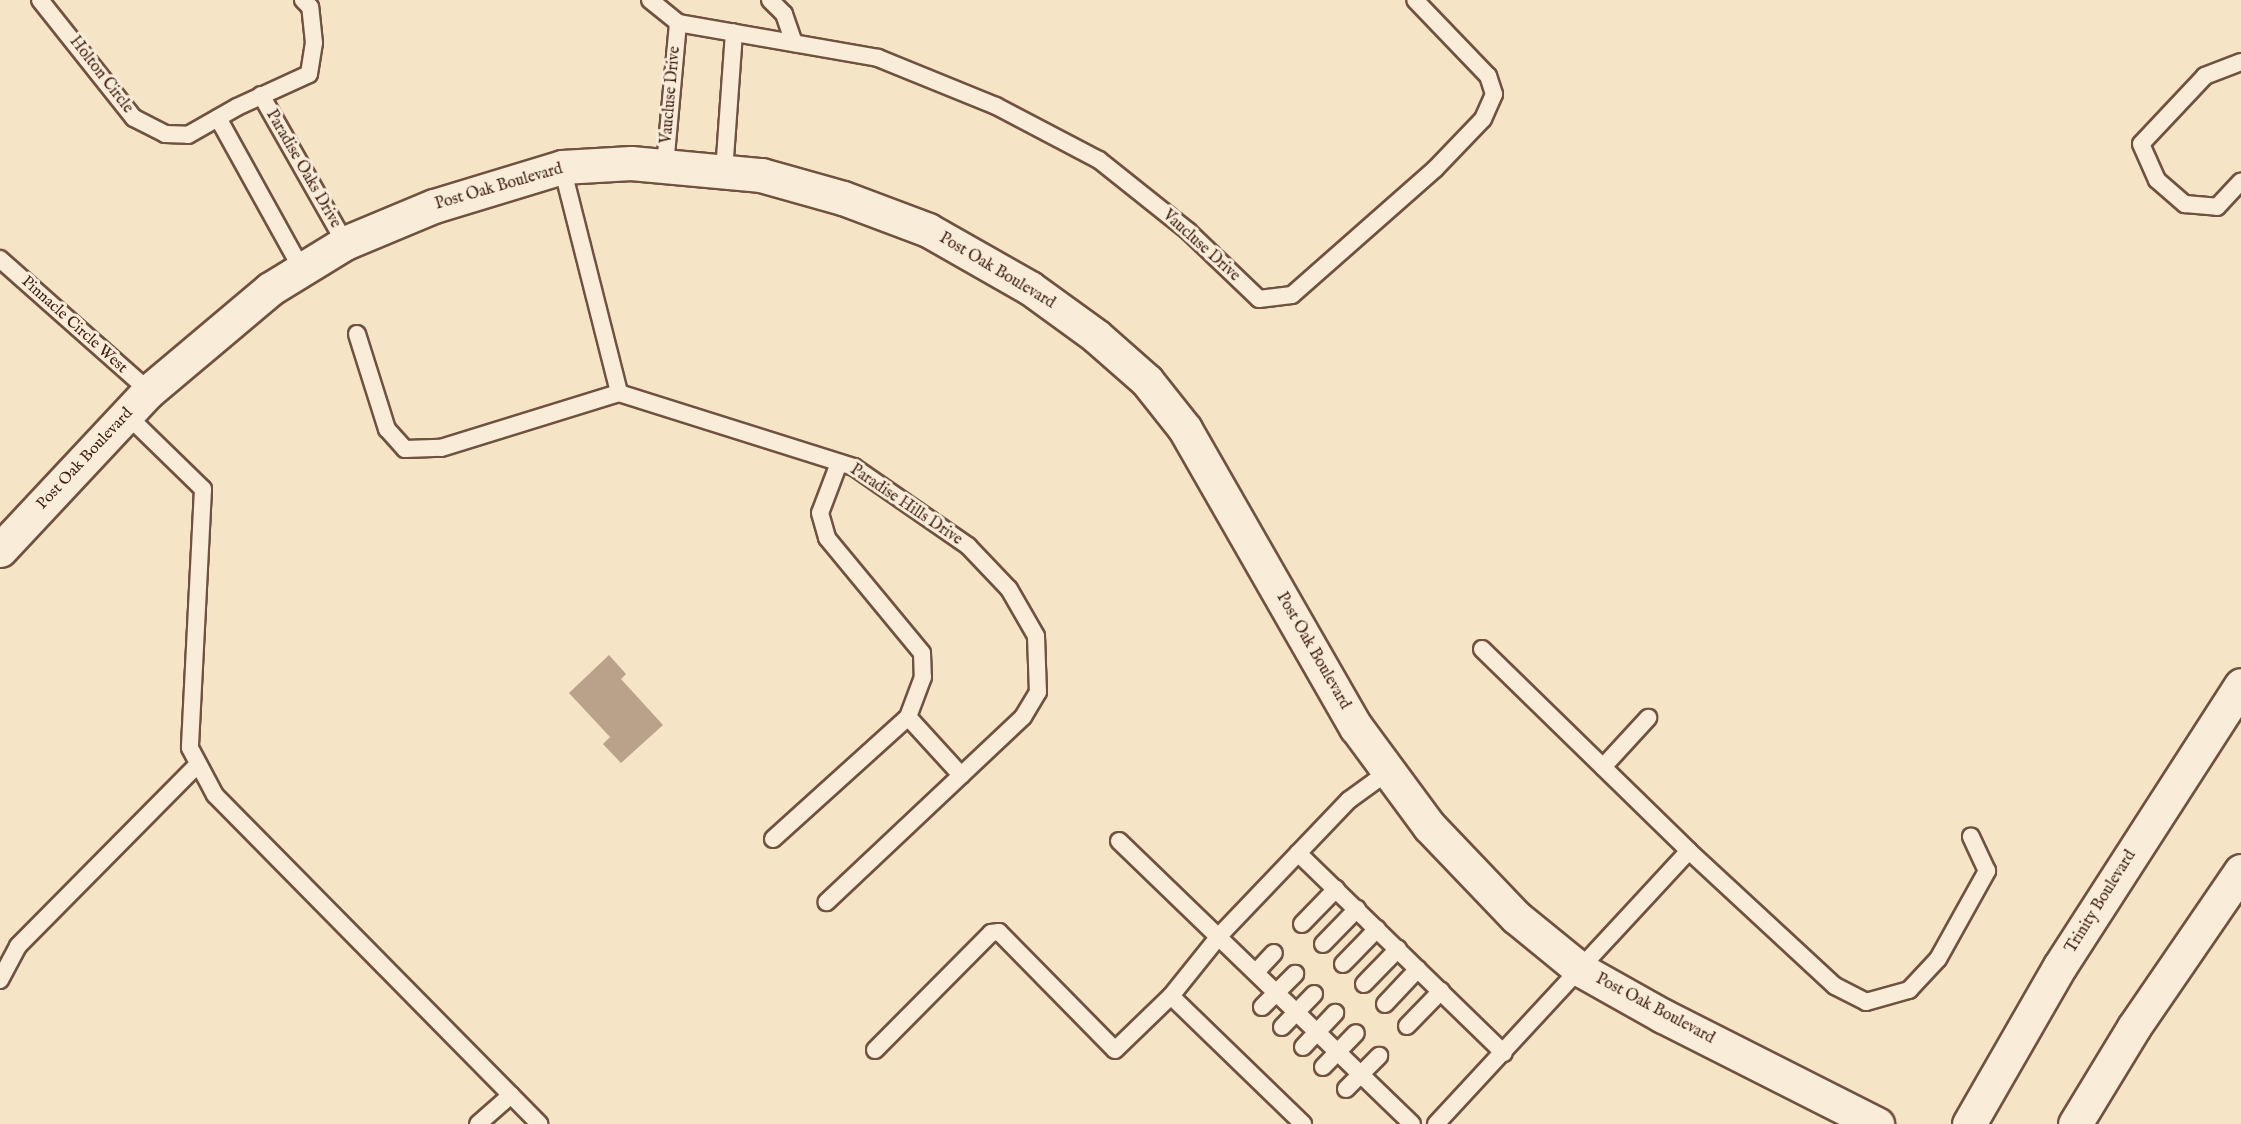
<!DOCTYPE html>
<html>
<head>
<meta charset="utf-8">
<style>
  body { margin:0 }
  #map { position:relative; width:2241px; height:1124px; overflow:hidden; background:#f6e4c6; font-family:"IM FELL English",serif }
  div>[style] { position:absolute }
  .water>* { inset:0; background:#b9a289 }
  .roads { filter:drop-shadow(2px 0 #705240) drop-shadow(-2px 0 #705240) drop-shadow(0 2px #705240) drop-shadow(0 -2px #705240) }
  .service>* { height:16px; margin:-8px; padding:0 8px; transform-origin:8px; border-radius:8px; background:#f9edda }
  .tertiary>* { height:33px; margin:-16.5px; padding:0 16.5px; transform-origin:16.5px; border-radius:16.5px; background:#f9edda }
  .secondary>* { height:33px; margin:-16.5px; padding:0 16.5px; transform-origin:16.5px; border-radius:16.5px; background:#f9edda }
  span { translate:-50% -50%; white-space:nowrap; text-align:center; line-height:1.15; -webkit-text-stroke:6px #f9edda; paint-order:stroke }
  .street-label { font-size:16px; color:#432114 }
</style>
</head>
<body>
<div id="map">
  <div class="water">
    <i style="clip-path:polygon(609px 655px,626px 674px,621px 679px,663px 725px,621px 763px,603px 744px,610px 737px,569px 693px)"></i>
  </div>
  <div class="roads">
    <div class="service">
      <i style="left:40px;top:0;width:151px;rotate:51.5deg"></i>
      <i style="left:134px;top:118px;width:35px;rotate:27deg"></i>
      <i style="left:165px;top:134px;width:23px;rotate:2deg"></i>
      <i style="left:188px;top:135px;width:56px;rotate:-29.7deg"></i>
      <i style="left:237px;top:107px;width:79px;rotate:-24.6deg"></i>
      <i style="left:309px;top:74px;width:31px;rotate:-81deg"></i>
      <i style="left:314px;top:43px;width:36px;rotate:-96deg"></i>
      <i style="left:310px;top:7px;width:10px;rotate:-135deg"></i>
      <i style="left:650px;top:0;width:36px;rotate:39deg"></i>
      <i style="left:678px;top:23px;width:203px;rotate:9.9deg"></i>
      <i style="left:878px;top:58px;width:127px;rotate:22.1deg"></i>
      <i style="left:996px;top:106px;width:116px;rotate:27.7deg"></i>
      <i style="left:1099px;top:160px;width:114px;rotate:38.6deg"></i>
      <i style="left:1188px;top:231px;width:98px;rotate:43.8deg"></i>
      <i style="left:1259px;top:299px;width:33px;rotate:-7deg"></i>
      <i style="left:1292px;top:295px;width:191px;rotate:-41.4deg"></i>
      <i style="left:1435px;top:169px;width:69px;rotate:-46.2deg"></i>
      <i style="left:1483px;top:119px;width:27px;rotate:-66deg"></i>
      <i style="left:1494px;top:94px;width:19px;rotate:-108deg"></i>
      <i style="left:1488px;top:76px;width:105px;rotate:-133.8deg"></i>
      <i style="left:770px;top:0;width:20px;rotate:45deg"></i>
      <i style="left:784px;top:14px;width:31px;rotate:71deg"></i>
      <i style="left:2241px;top:62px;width:39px;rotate:159deg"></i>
      <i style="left:2205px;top:76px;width:93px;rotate:133.3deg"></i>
      <i style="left:2141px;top:144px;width:39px;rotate:66deg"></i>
      <i style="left:2157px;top:180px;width:37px;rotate:41deg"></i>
      <i style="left:2185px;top:204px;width:32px;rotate:5deg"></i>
      <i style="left:2217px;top:207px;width:35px;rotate:-47deg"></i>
      <i style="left:261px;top:95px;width:170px;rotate:60.4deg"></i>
      <i style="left:218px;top:118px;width:171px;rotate:61deg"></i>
      <i style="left:665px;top:166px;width:144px;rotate:-84.8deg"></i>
      <i style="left:562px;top:167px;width:233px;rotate:75.8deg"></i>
      <i style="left:619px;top:393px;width:246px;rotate:17.5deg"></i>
      <i style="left:854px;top:467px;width:139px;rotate:34.7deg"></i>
      <i style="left:968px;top:546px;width:59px;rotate:46.4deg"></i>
      <i style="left:1009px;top:589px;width:54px;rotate:60.1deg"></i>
      <i style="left:1036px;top:636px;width:56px;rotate:88deg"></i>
      <i style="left:1038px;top:692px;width:29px;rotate:121deg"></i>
      <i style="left:1023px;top:717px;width:270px;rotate:136.7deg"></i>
      <i style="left:724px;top:172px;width:140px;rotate:-85.9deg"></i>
      <i style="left:0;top:259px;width:199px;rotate:41.5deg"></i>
      <i style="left:357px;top:334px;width:100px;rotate:72.5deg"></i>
      <i style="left:387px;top:429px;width:27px;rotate:48deg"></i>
      <i style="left:405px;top:449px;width:36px;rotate:-2deg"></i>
      <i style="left:441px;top:448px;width:186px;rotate:-17.2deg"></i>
      <i style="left:127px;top:415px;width:106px;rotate:44.2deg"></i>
      <i style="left:203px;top:489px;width:259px;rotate:92.9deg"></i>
      <i style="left:190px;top:748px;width:53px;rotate:62deg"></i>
      <i style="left:215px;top:795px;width:462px;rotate:45.4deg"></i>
      <i style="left:839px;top:463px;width:53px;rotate:110.8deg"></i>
      <i style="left:820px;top:513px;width:26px;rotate:74deg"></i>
      <i style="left:827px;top:538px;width:149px;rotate:50.4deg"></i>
      <i style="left:922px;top:653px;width:24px;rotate:88deg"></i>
      <i style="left:923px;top:677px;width:43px;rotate:110.6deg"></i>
      <i style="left:1482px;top:649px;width:289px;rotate:44.3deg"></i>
      <i style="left:1603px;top:767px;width:67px;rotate:-47.4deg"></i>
      <i style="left:773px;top:839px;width:182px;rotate:-42.1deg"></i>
      <i style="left:908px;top:717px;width:79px;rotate:47.6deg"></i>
      <i style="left:1119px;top:841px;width:407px;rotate:44deg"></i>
      <i style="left:1298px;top:853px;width:287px;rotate:44.2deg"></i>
      <i style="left:1302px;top:924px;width:49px;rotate:-45.8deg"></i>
      <i style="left:1323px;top:944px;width:49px;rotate:-45.8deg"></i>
      <i style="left:1343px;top:964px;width:49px;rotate:-45.8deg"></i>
      <i style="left:1256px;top:972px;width:26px;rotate:-47deg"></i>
      <i style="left:0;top:980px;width:38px;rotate:-62deg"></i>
      <i style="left:18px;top:946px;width:256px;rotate:-45.3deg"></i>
      <i style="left:1364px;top:984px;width:49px;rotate:-45.8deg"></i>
      <i style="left:1171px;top:996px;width:184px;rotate:44.1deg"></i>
      <i style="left:1385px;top:1004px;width:48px;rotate:-46.7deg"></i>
      <i style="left:1262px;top:1007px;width:47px;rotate:-45deg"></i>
      <i style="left:1407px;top:1026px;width:49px;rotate:-45.8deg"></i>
      <i style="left:1282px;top:1027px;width:46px;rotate:-45.9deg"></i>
      <i style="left:1303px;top:1047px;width:47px;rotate:-46.7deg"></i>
      <i style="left:875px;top:1050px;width:165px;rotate:-45.2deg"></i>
      <i style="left:991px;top:933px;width:8px;rotate:-7deg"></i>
      <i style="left:999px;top:932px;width:165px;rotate:45.5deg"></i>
      <i style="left:1115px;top:1050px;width:78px;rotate:-44deg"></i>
      <i style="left:1171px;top:996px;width:77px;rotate:-51.3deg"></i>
      <i style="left:1219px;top:936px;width:188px;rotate:-46.3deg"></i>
      <i style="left:1349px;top:800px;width:49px;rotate:-35.9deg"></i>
      <i style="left:1323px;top:1067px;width:47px;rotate:-45.9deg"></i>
      <i style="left:1346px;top:1089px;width:47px;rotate:-45deg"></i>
      <i style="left:478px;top:1124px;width:44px;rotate:-41.3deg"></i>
      <i style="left:1436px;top:1124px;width:372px;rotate:-47.2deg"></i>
      <i style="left:1689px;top:851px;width:199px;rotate:42.8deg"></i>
      <i style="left:1835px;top:986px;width:35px;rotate:27deg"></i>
      <i style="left:1866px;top:1002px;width:45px;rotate:-15.6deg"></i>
      <i style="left:1909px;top:990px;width:42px;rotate:-46.9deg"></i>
      <i style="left:1938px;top:959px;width:101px;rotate:-60.9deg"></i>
      <i style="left:1987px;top:871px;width:38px;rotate:-115deg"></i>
    </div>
    <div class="tertiary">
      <i style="left:0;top:550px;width:218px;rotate:-46.9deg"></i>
      <i style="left:149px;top:391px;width:158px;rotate:-40.1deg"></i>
      <i style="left:270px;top:289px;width:88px;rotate:-31.5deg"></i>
      <i style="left:345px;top:243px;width:96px;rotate:-22.6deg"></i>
      <i style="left:434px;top:206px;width:134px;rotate:-16.9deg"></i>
      <i style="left:562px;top:167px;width:69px;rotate:-3.3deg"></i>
      <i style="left:631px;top:163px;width:131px;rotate:5.3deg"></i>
      <i style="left:761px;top:175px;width:85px;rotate:15.7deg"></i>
      <i style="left:843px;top:198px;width:91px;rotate:20.6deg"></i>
      <i style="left:928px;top:230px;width:117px;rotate:29.6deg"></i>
      <i style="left:1030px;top:288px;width:82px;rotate:36deg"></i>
      <i style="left:1096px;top:336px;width:68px;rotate:41.4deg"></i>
      <i style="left:1147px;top:381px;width:61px;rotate:51.6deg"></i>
      <i style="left:1185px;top:429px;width:344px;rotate:60.2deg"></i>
      <i style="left:1356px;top:727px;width:123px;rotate:53.6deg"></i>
      <i style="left:1429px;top:826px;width:126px;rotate:46.3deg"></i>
      <i style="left:1516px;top:917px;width:84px;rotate:39.2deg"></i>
      <i style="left:1581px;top:970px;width:94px;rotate:29.3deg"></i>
      <i style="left:1663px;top:1016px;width:240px;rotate:26.8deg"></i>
    </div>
    <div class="secondary">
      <i style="left:1969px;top:1124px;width:182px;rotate:-60.1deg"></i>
      <i style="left:2060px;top:966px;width:334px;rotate:-57.2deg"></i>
      <i style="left:2075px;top:1124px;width:114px;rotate:-58.7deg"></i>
      <i style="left:2134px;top:1027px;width:189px;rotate:-55.6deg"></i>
    </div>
  </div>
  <div class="street-label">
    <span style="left:101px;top:75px;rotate:52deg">Holton Circle</span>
    <span style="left:671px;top:95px;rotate:-85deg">Vaucluse Drive</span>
    <span style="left:303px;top:169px;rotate:60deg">Paradise Oaks Drive</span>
    <span style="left:499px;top:187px;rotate:-16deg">Post Oak Boulevard</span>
    <span style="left:1201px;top:246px;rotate:42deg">Vaucluse Drive</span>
    <span style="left:997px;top:271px;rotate:31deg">Post Oak Boulevard</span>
    <span style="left:74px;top:325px;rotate:42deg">Pinnacle Circle West</span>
    <span style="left:85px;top:459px;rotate:-47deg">Post Oak Boulevard</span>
    <span style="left:906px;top:505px;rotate:34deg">Paradise Hills Drive</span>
    <span style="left:1313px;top:651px;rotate:60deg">Post Oak Boulevard</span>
    <span style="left:2101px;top:902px;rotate:-58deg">Trinity Boulevard</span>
    <span style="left:1655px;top:1009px;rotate:28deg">Post Oak Boulevard</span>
  </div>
</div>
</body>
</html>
